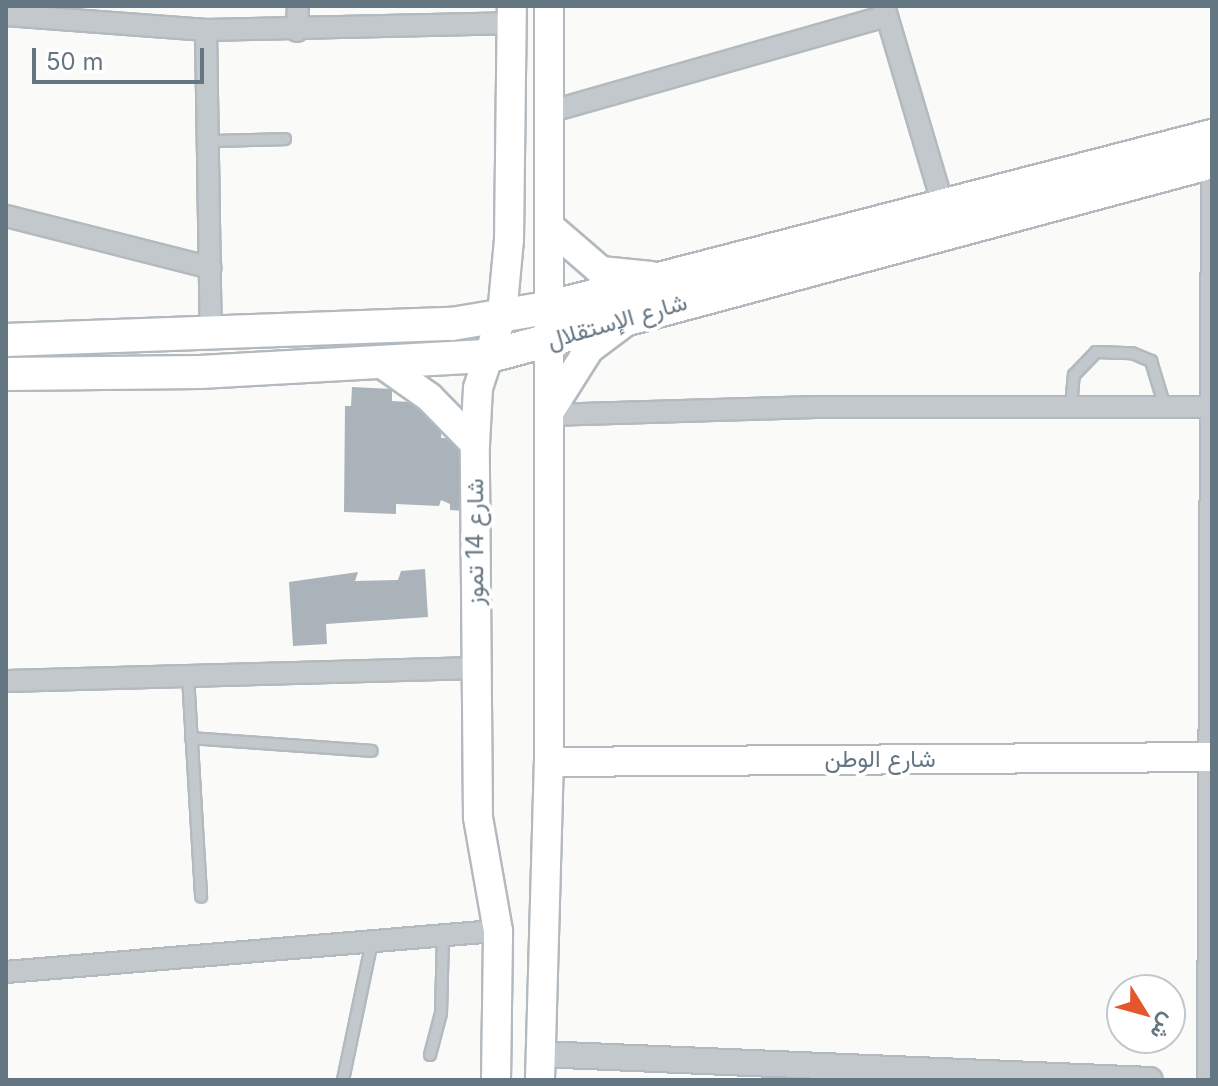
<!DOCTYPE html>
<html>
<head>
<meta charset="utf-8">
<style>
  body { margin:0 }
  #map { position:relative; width:1218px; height:1086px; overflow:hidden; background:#fafaf8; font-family:Inter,Vazirmatn,sans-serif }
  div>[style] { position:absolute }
  .building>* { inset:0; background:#aab3b9 }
  .roads { filter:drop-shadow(2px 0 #b3babf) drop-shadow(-2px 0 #b3babf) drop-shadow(0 2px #b3babf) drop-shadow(0 -2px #b3babf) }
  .service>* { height:10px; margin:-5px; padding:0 5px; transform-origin:5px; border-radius:5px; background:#c3c8cc }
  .minor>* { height:20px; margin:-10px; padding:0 10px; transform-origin:10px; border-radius:10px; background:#c3c8cc }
  .tertiary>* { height:24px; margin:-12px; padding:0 12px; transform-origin:12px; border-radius:12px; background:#c3c8cc }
  .secondary>* { height:28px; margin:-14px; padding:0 14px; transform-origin:14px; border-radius:14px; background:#fff }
  .primary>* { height:32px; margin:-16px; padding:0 16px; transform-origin:16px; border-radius:16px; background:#fff }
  span { translate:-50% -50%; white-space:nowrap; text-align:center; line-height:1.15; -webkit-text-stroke:8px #fff; paint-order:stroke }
  .street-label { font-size:24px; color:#657683 }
  .frame { position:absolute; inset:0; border:8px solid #657683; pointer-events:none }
  .north { position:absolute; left:1106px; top:974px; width:80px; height:80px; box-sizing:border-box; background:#fff; border:2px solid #c1c8cd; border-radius:50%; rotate:127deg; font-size:22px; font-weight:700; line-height:32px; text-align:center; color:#657683 }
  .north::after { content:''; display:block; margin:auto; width:28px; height:36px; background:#e4572e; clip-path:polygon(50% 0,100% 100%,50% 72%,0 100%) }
  .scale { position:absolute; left:32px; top:48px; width:172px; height:36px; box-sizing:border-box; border:4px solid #657683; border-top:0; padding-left:10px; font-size:24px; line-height:28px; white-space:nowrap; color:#657683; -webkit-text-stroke:6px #fff; paint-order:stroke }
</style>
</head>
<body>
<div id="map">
  <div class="building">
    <i style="clip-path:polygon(352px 387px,392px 389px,392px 401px,429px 403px,442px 416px,441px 438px,468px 439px,464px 511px,450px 510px,450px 504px,441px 500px,439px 506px,396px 504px,396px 514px,344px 512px,345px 406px,351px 406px)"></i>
    <i style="clip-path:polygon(425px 569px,428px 617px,326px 624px,327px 644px,293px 646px,289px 582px,358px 572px,355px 581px,398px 580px,401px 571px)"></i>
  </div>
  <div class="roads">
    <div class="service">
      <i style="left:209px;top:141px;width:76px;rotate:-1.5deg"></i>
      <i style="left:1071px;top:407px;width:32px;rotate:-85deg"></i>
      <i style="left:1074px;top:375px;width:32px;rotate:-46deg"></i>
      <i style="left:1096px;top:352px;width:36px;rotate:2deg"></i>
      <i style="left:1132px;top:353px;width:21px;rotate:23deg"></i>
      <i style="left:1151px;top:361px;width:48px;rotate:73.1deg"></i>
      <i style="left:188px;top:676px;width:221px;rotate:86.6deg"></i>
      <i style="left:191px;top:738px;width:181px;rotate:4.1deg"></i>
      <i style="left:430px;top:1055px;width:43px;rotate:-75.3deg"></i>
      <i style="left:441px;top:1013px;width:78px;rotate:-88.5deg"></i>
      <i style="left:343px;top:1080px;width:142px;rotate:-78.2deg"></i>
    </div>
    <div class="minor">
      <i style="left:884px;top:6px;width:204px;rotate:73.5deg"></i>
      <i style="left:6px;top:15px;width:201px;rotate:4.3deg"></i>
      <i style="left:206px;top:30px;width:306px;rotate:-1.3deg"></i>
      <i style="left:206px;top:30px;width:306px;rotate:89.1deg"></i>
      <i style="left:297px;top:31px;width:25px;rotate:-88deg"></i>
      <i style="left:549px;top:112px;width:351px;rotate:-15.9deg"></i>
      <i style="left:6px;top:216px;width:211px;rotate:14.2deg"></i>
      <i style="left:548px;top:415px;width:267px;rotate:-1.7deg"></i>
      <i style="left:815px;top:407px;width:397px"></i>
      <i style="left:6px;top:681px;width:468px;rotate:-1.6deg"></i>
      <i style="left:6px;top:972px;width:494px;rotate:-4.8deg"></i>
      <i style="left:1208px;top:1080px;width:918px;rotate:-89.75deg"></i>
    </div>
    <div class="tertiary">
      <i style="left:540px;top:1054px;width:610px;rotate:2.44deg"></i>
    </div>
    <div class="secondary">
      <i style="left:549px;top:226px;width:69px;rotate:40.9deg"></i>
      <i style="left:601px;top:271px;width:50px;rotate:5.7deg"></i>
      <i style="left:381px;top:363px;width:59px;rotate:35.3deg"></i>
      <i style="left:429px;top:397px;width:66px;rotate:45.6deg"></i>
      <i style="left:550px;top:411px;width:73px;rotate:-57.8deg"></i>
      <i style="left:589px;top:349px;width:45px;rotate:-36.9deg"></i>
      <i style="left:549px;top:762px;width:663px;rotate:-0.43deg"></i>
      <i style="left:496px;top:1080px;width:149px;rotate:-89.2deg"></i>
      <i style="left:498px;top:931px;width:116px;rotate:-100deg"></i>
      <i style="left:478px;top:817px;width:373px;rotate:-90.5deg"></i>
      <i style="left:475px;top:444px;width:56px;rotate:-86.9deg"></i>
      <i style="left:478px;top:388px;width:77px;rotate:-71.8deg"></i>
      <i style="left:502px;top:315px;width:75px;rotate:-84.7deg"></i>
      <i style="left:509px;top:240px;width:234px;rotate:-89.3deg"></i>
      <i style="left:540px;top:1080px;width:318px;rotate:-88.4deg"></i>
      <i style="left:549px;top:762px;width:756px;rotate:-90deg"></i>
    </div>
    <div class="primary">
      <i style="left:6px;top:340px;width:446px;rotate:-2.1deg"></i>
      <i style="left:452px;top:324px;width:96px;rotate:-9.6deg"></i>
      <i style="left:547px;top:308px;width:687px;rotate:-14.5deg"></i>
      <i style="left:6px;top:374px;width:194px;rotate:-0.6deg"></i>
      <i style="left:200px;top:372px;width:290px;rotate:-3.2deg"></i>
      <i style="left:490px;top:356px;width:748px;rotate:-15.04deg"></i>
    </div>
  </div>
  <div class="street-label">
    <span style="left:617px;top:321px;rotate:-16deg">شارع الإستقلال</span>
    <span style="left:475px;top:542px;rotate:-90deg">شارع 14 تموز</span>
    <span style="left:880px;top:759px">شارع الوطن</span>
  </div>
  <div class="frame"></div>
  <div class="north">ش</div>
  <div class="scale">50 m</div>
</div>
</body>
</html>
